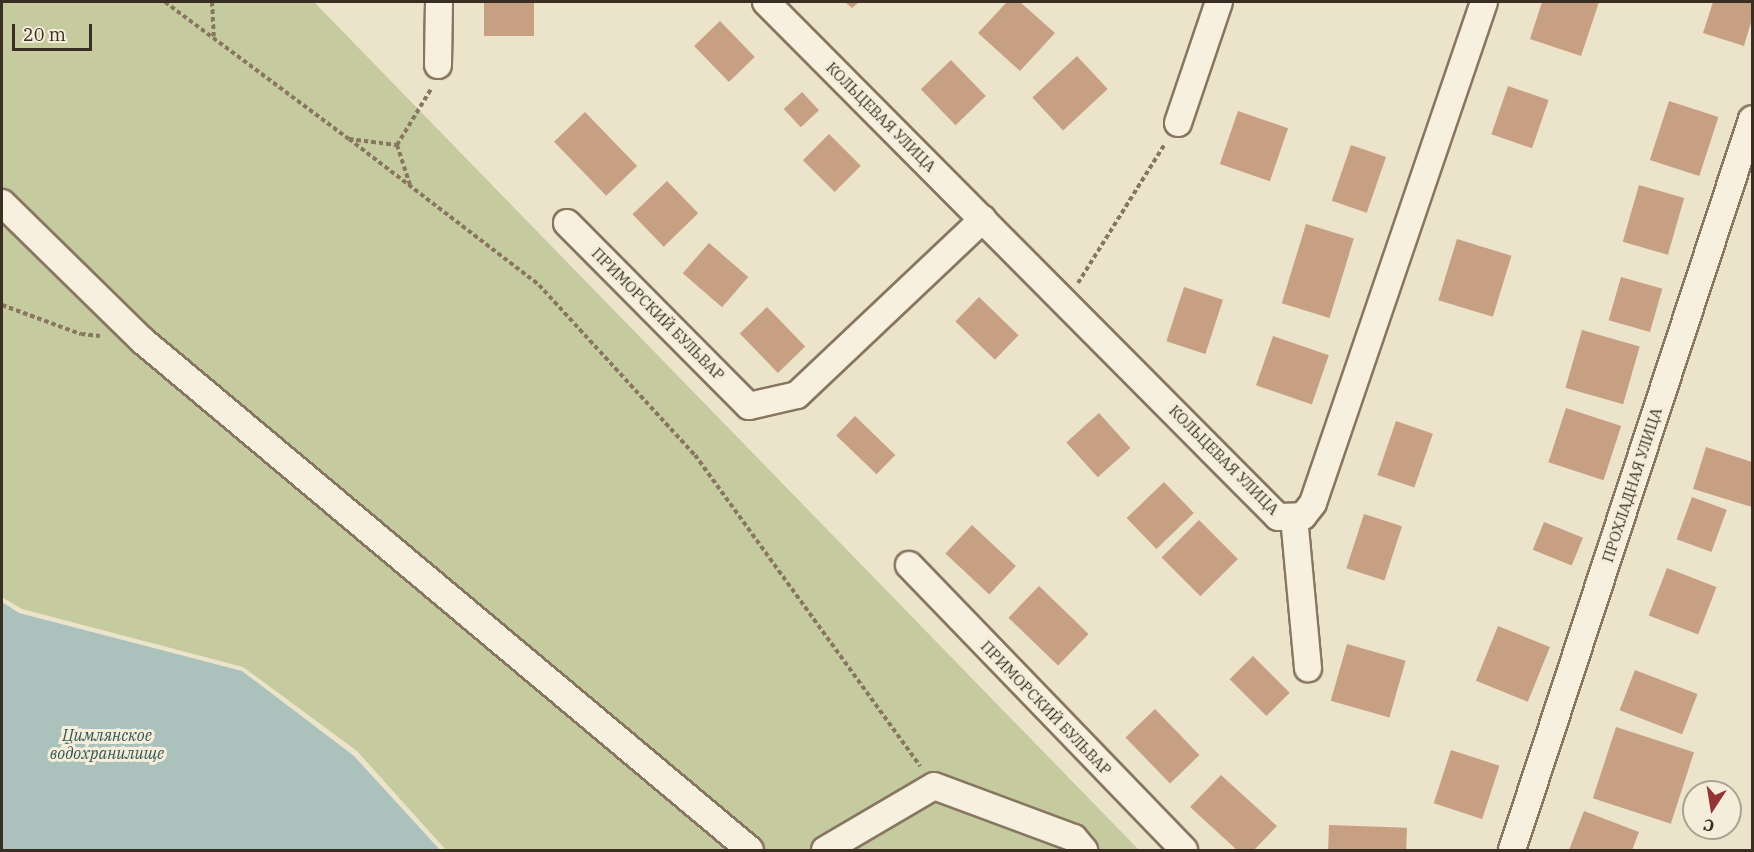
<!DOCTYPE html>
<html>
<head>
<meta charset="utf-8">
<style>
  body { margin:0 }
  #map { position:relative; width:1754px; height:852px; overflow:hidden; background:#ece3cb; font-family:"IBM Plex Serif",serif }
  div>[style] { position:absolute }
  .green>* { inset:0; background:#c5ca9f }
  .water>* { inset:0; background:#abc1bb }
  .building>* { inset:0; background:#c7a084; transform-origin:0 0 }
  .path>* { height:4px; margin-top:-2px; transform-origin:0; background:repeating-linear-gradient(90deg,#887660 0 4.5px,transparent 0 7.5px) }
  .roads { filter:drop-shadow(2px 0 #887660) drop-shadow(-2px 0 #887660) drop-shadow(0 2px #887660) drop-shadow(0 -2px #887660) }
  .minor>* { height:26px; margin:-13px; padding:0 13px; transform-origin:13px; border-radius:13px; background:#f7f0de }
  span { translate:-50% -50%; white-space:nowrap; text-align:center; line-height:1.15; -webkit-text-stroke:6px #f4edda; paint-order:stroke }
  .street-label { font-size:15px; color:#3a2e22 }
  .water-label { font-size:16px; color:#335956; font-style:italic }
  .frame { position:absolute; inset:0; border:3px solid #3a2e22; pointer-events:none }
  .north { position:absolute; left:1682px; top:780px; width:60px; height:60px; box-sizing:border-box; background:#f4edda; border:2px solid #aaa190; border-radius:50%; rotate:192deg; font-size:16px; font-weight:700; line-height:24px; text-align:center; color:#3a2e22 }
  .north::after { content:''; display:block; margin:auto; width:21px; height:27px; background:#933435; clip-path:polygon(50% 0,100% 100%,50% 72%,0 100%) }
  .scale { position:absolute; left:12px; top:24px; width:80px; height:27px; box-sizing:border-box; border:3px solid #3a2e22; border-top:0; padding-left:8px; font-size:18px; line-height:21px; white-space:nowrap; color:#3a2e22; -webkit-text-stroke:4px #f4edda; paint-order:stroke }
</style>
</head>
<body>
<div id="map">
  <div class="green">
    <i style="clip-path:polygon(2px 2px,314px 2px,1139px 850px,446px 850px,357px 751px,243px 667px,22px 609px,2px 597px)"></i>
  </div>
  <div class="water">
    <i style="clip-path:polygon(2px 602px,19px 613px,242px 671px,354px 756px,440px 850px,2px 850px)"></i>
  </div>
  <div class="building">
    <i style="left:484px;top:2px;width:50px;height:34px"></i>
    <i style="clip-path:polygon(845px 2px,859px 2px,852px 8px)"></i>
    <i style="clip-path:polygon(1007px 2px,1020px 2px,1055px 33px,1020px 71px,978px 33px)"></i>
    <i style="clip-path:polygon(1542px 2px,1599px 2px,1581px 56px,1530px 39px)"></i>
    <i style="clip-path:polygon(1713px 2px,1752px 2px,1752px 19px,1744px 46px,1703px 33px)"></i>
    <i style="left:720px;top:21px;width:50px;height:36px;rotate:46deg"></i>
    <i style="left:1077px;top:56px;width:45px;height:61px;rotate:47deg"></i>
    <i style="left:951px;top:60px;width:50px;height:42px;rotate:46deg"></i>
    <i style="left:1508px;top:86px;width:43px;height:51px;rotate:19deg"></i>
    <i style="left:802px;top:92px;width:25px;height:25px;rotate:47deg"></i>
    <i style="left:1669px;top:101px;width:52px;height:62px;rotate:18deg"></i>
    <i style="left:1238px;top:111px;width:53px;height:56px;rotate:19deg"></i>
    <i style="left:585px;top:112px;width:75px;height:43px;rotate:46deg"></i>
    <i style="left:829px;top:134px;width:45px;height:37px;rotate:45deg"></i>
    <i style="left:1351px;top:145px;width:37px;height:59px;rotate:19deg"></i>
    <i style="left:667px;top:181px;width:45px;height:48px;rotate:46deg"></i>
    <i style="left:1639px;top:185px;width:47px;height:59px;rotate:16deg"></i>
    <i style="left:1306px;top:224px;width:50px;height:83px;rotate:17deg"></i>
    <i style="left:1457px;top:239px;width:57px;height:64px;rotate:17deg"></i>
    <i style="left:709px;top:243px;width:52px;height:40px;rotate:41deg"></i>
    <i style="left:1621px;top:277px;width:43px;height:45px;rotate:16deg"></i>
    <i style="left:1184px;top:287px;width:41px;height:57px;rotate:18deg"></i>
    <i style="left:979px;top:297px;width:55px;height:34px;rotate:44deg"></i>
    <i style="left:767px;top:307px;width:55px;height:38px;rotate:46deg"></i>
    <i style="left:1582px;top:330px;width:60px;height:60px;rotate:16deg"></i>
    <i style="left:1273px;top:336px;width:59px;height:52px;rotate:19deg"></i>
    <i style="left:1566px;top:408px;width:58px;height:57px;rotate:18deg"></i>
    <i style="left:1099px;top:413px;width:47px;height:44px;rotate:48deg"></i>
    <i style="left:855px;top:416px;width:56px;height:27px;rotate:44deg"></i>
    <i style="left:1396px;top:421px;width:39px;height:57px;rotate:19deg"></i>
    <i style="clip-path:polygon(1706px 447px,1752px 462px,1752px 507px,1693px 489px)"></i>
    <i style="left:1164px;top:482px;width:43px;height:52px;rotate:46deg"></i>
    <i style="left:1692px;top:497px;width:37px;height:45px;rotate:20deg"></i>
    <i style="left:1364px;top:514px;width:40px;height:57px;rotate:18deg"></i>
    <i style="left:1199px;top:520px;width:55px;height:53px;rotate:45deg"></i>
    <i style="left:1544px;top:522px;width:42px;height:30px;rotate:22deg"></i>
    <i style="left:972px;top:525px;width:60px;height:39px;rotate:43deg"></i>
    <i style="left:1667px;top:568px;width:53px;height:51px;rotate:21deg"></i>
    <i style="left:1039px;top:586px;width:69px;height:44px;rotate:44deg"></i>
    <i style="left:1498px;top:626px;width:56px;height:59px;rotate:22deg"></i>
    <i style="left:1347px;top:644px;width:61px;height:59px;rotate:16deg"></i>
    <i style="left:1253px;top:656px;width:52px;height:33px;rotate:45deg"></i>
    <i style="left:1635px;top:670px;width:67px;height:43px;rotate:21deg"></i>
    <i style="left:1155px;top:709px;width:64px;height:41px;rotate:46deg"></i>
    <i style="left:1616px;top:727px;width:82px;height:75px;rotate:18deg"></i>
    <i style="left:1451px;top:750px;width:51px;height:56px;rotate:18deg"></i>
    <i style="clip-path:polygon(1221px 775px,1277px 826px,1254px 850px,1237px 850px,1190px 807px)"></i>
    <i style="clip-path:polygon(1584px 811px,1639px 832px,1632px 850px,1569px 850px)"></i>
    <i style="left:1329px;top:825px;width:78px;height:25px;rotate:2deg"></i>
  </div>
  <div class="path">
    <i style="left:165px;top:2px;width:229px;rotate:36.7deg"></i>
    <i style="left:349px;top:139px;width:48px;rotate:7.1deg"></i>
    <i style="left:397px;top:145px;width:66px;rotate:-58.7deg"></i>
    <i style="left:212px;top:2px;width:35px;rotate:87deg"></i>
    <i style="left:349px;top:139px;width:240px;rotate:37.5deg"></i>
    <i style="left:539px;top:285px;width:231px;rotate:47.5deg"></i>
    <i style="left:695px;top:455px;width:384px;rotate:54.1deg"></i>
    <i style="left:397px;top:145px;width:42px;rotate:72deg"></i>
    <i style="left:1078px;top:283px;width:164px;rotate:-58deg"></i>
    <i style="left:2px;top:305px;width:84px;rotate:20.2deg"></i>
    <i style="left:81px;top:334px;width:19px;rotate:6deg"></i>
  </div>
  <div class="roads">
    <div class="minor">
      <i style="left:766px;top:2px;width:726px;rotate:45.17deg"></i>
      <i style="left:1278px;top:517px;width:25px;rotate:-2deg"></i>
      <i style="left:1303px;top:516px;width:16px;rotate:-52deg"></i>
      <i style="left:1313px;top:503px;width:529px;rotate:-71.15deg"></i>
      <i style="left:438px;top:65px;width:63px;rotate:-89.1deg"></i>
      <i style="left:1178px;top:123px;width:128px;rotate:-71.3deg"></i>
      <i style="left:2px;top:203px;width:197px;rotate:44.4deg"></i>
      <i style="left:143px;top:341px;width:792px;rotate:39.98deg"></i>
      <i style="left:567px;top:223px;width:258px;rotate:45.2deg"></i>
      <i style="left:749px;top:406px;width:49px;rotate:-12.9deg"></i>
      <i style="left:797px;top:395px;width:256px;rotate:-43.4deg"></i>
      <i style="left:1294px;top:517px;width:152px;rotate:84.7deg"></i>
      <i style="left:909px;top:565px;width:396px;rotate:46deg"></i>
      <i style="left:825px;top:850px;width:126px;rotate:-30.4deg"></i>
      <i style="left:934px;top:786px;width:149px;rotate:20.4deg"></i>
      <i style="left:1074px;top:838px;width:16px;rotate:50deg"></i>
      <i style="left:1512px;top:850px;width:769px;rotate:-71.82deg"></i>
    </div>
  </div>
  <div class="street-label">
    <span style="left:881px;top:117px;rotate:45deg">КОЛЬЦЕВАЯ УЛИЦА</span>
    <span style="left:658px;top:314px;rotate:45deg">ПРИМОРСКИЙ БУЛЬВАР</span>
    <span style="left:1224px;top:460px;rotate:45deg">КОЛЬЦЕВАЯ УЛИЦА</span>
    <span style="left:1632px;top:485px;rotate:-72deg">ПРОХЛАДНАЯ УЛИЦА</span>
    <span style="left:1046px;top:708px;rotate:46deg">ПРИМОРСКИЙ БУЛЬВАР</span>
  </div>
  <div class="water-label">
    <span style="left:107px;top:744px">Цимлянское<br>водохранилище</span>
  </div>
  <div class="frame"></div>
  <div class="north">С</div>
  <div class="scale">20 m</div>
</div>
</body>
</html>
